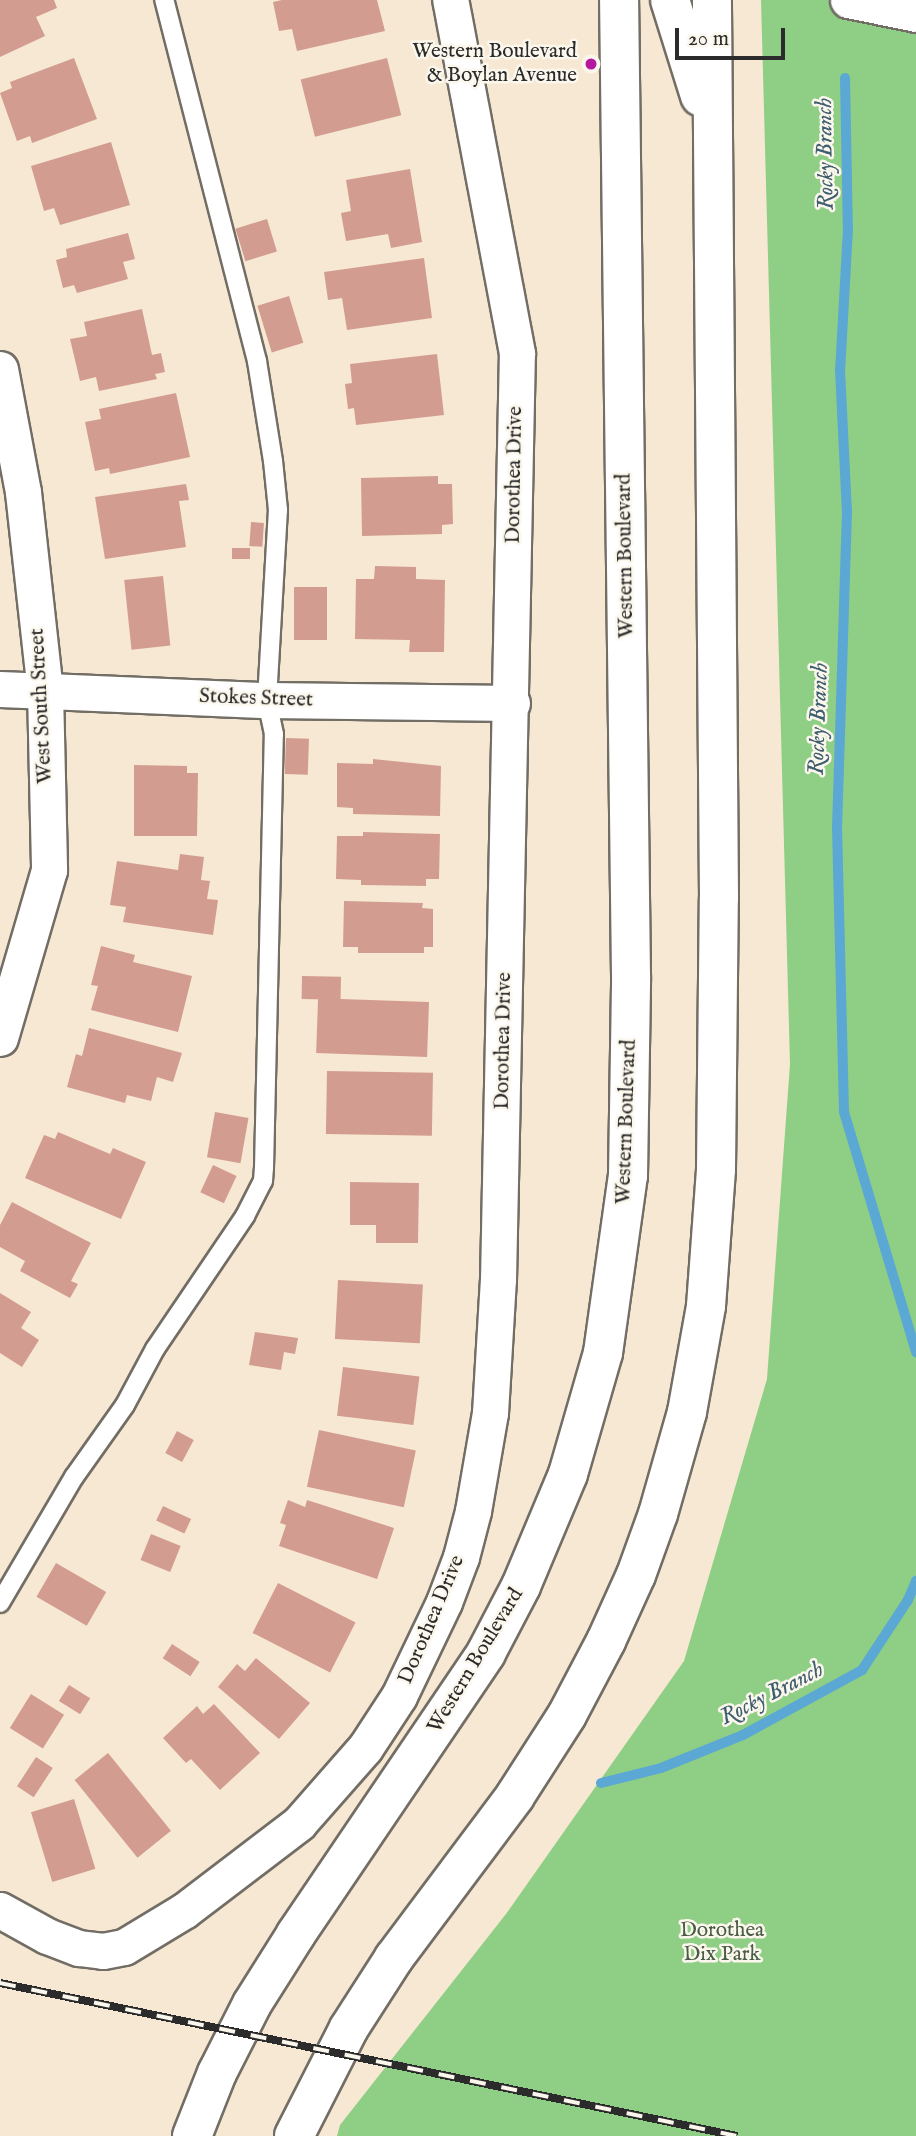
<!DOCTYPE html>
<html>
<head>
<meta charset="utf-8">
<style>
  body { margin:0 }
  #map { position:relative; width:916px; height:2136px; overflow:hidden; background:#f6e8d2; font-family:"IM FELL English",serif }
  div>[style] { position:absolute }
  .green>* { inset:0; background:#8fce85 }
  .stream>* { height:10px; margin:-5px; padding:0 5px; transform-origin:5px; border-radius:5px; background:#5aa8d3 }
  .building>* { inset:0; background:#d39c90; transform-origin:0 0 }
  .roads { filter:drop-shadow(2px 0 #726d65) drop-shadow(-2px 0 #726d65) drop-shadow(0 2px #726d65) drop-shadow(0 -2px #726d65) }
  .service>* { height:18px; margin:-9px; padding:0 9px; transform-origin:9px; border-radius:9px; background:#fff }
  .minor>* { height:35px; margin:-17.5px; padding:0 17.5px; transform-origin:17.5px; border-radius:17.5px; background:#fff }
  .primary>* { height:38px; margin:-19px; padding:0 19px; transform-origin:19px; border-radius:19px; background:#fff }
  .rail>* { height:8px; margin-top:-4px; transform-origin:0; background:repeating-linear-gradient(90deg,#fbf7ec 0 16px,#2b2b2b 0 32px); box-sizing:border-box; border-block:2px solid #2b2b2b }
  .dots>* { width:19px; height:19px; translate:-50% -50%; box-sizing:border-box; border:4px solid #fbf7ec; border-radius:50% }
  span { translate:-50% -50%; white-space:nowrap; text-align:center; line-height:1.15; -webkit-text-stroke:5px #fbf7ec; paint-order:stroke }
  .poi-label { font-size:21px; color:#2b2b2b }
  .right { translate:-100% -50%; text-align:right }
  .street-label { font-size:21px; color:#2b2b2b }
  .park-label { font-size:21px; color:#495c46 }
  .water-label { font-size:23px; color:#3e5d6e; font-style:italic }
  .scale { position:absolute; left:675px; top:28px; width:110px; height:32px; box-sizing:border-box; border:4px solid #2b2b2b; border-top:0; padding-left:9px; font-size:21px; line-height:24px; white-space:nowrap; color:#2b2b2b; -webkit-text-stroke:5px #fbf7ec; paint-order:stroke }
</style>
</head>
<body>
<div id="map">
  <div class="green">
    <i style="clip-path:polygon(761px 0,916px 0,916px 2136px,337px 2136px,340px 2125px,506px 1914px,684px 1661px,767px 1379px,790px 1064px)"></i>
  </div>
  <div class="stream">
    <i style="left:845px;top:78px;width:151px;rotate:88.9deg"></i>
    <i style="left:848px;top:229px;width:141px;rotate:93.2deg"></i>
    <i style="left:840px;top:370px;width:141px;rotate:87.2deg"></i>
    <i style="left:847px;top:511px;width:315px;rotate:91.8deg"></i>
    <i style="left:837px;top:826px;width:286px;rotate:88.6deg"></i>
    <i style="left:844px;top:1112px;width:251px;rotate:73.3deg"></i>
    <i style="left:601px;top:1783px;width:62px;rotate:-14deg"></i>
    <i style="left:661px;top:1768px;width:88px;rotate:-21.9deg"></i>
    <i style="left:743px;top:1735px;width:136px;rotate:-28.6deg"></i>
    <i style="left:862px;top:1670px;width:84px;rotate:-56.7deg"></i>
    <i style="left:908px;top:1600px;width:21px;rotate:-67deg"></i>
  </div>
  <div class="building">
    <i style="clip-path:polygon(0 0,54px 0,57px 8px,36px 17px,45px 36px,0 57px)"></i>
    <i style="clip-path:polygon(282px 0,377px 0,385px 31px,297px 51px,292px 29px,279px 31px,273px 2px)"></i>
    <i style="clip-path:polygon(74px 58px,97px 119px,32px 143px,30px 136px,17px 141px,0 93px,12px 88px,10px 82px)"></i>
    <i style="left:387px;top:58px;width:59px;height:89px;rotate:76deg"></i>
    <i style="clip-path:polygon(111px 142px,130px 205px,60px 225px,54px 208px,44px 211px,31px 166px)"></i>
    <i style="clip-path:polygon(410px 169px,422px 242px,391px 248px,388px 234px,346px 241px,341px 213px,351px 211px,346px 180px)"></i>
    <i style="left:267px;top:219px;width:34px;height:33px;rotate:73deg"></i>
    <i style="clip-path:polygon(128px 233px,135px 259px,123px 262px,128px 279px,77px 293px,74px 285px,63px 288px,56px 260px,67px 257px,66px 249px)"></i>
    <i style="clip-path:polygon(424px 258px,432px 318px,347px 330px,342px 298px,328px 300px,324px 272px)"></i>
    <i style="left:289px;top:296px;width:49px;height:33px;rotate:73deg"></i>
    <i style="clip-path:polygon(142px 309px,152px 355px,161px 353px,165px 372px,155px 374px,157px 379px,99px 391px,96px 377px,80px 381px,70px 339px,87px 336px,84px 322px)"></i>
    <i style="clip-path:polygon(437px 354px,444px 415px,356px 425px,354px 408px,348px 409px,345px 384px,352px 383px,350px 364px)"></i>
    <i style="clip-path:polygon(176px 393px,190px 457px,110px 474px,109px 468px,95px 471px,85px 422px,101px 419px,99px 409px)"></i>
    <i style="clip-path:polygon(438px 476px,438px 484px,452px 484px,453px 524px,442px 525px,442px 534px,362px 536px,361px 478px)"></i>
    <i style="clip-path:polygon(186px 484px,189px 500px,179px 501px,186px 547px,105px 559px,95px 497px)"></i>
    <i style="left:251px;top:522px;width:13px;height:24px;rotate:4deg"></i>
    <i style="left:232px;top:548px;width:18px;height:11px"></i>
    <i style="clip-path:polygon(375px 566px,416px 567px,416px 579px,445px 580px,444px 652px,409px 652px,410px 640px,355px 639px,356px 579px,374px 579px)"></i>
    <i style="left:163px;top:576px;width:70px;height:39px;rotate:84deg"></i>
    <i style="left:294px;top:587px;width:33px;height:53px"></i>
    <i style="left:286px;top:738px;width:23px;height:36px;rotate:2deg"></i>
    <i style="clip-path:polygon(373px 759px,441px 766px,440px 816px,353px 814px,353px 808px,337px 807px,337px 763px,373px 764px)"></i>
    <i style="clip-path:polygon(134px 765px,187px 766px,187px 773px,198px 773px,197px 836px,134px 836px)"></i>
    <i style="clip-path:polygon(363px 832px,440px 834px,439px 879px,426px 879px,426px 886px,361px 885px,361px 880px,336px 879px,337px 836px,363px 836px)"></i>
    <i style="clip-path:polygon(180px 854px,204px 857px,201px 880px,210px 881px,207px 899px,218px 900px,213px 935px,123px 922px,126px 907px,110px 905px,117px 861px,178px 870px)"></i>
    <i style="clip-path:polygon(344px 901px,423px 903px,422px 908px,433px 909px,433px 947px,424px 947px,424px 953px,358px 953px,358px 947px,343px 947px)"></i>
    <i style="clip-path:polygon(101px 946px,135px 955px,133px 962px,192px 976px,178px 1032px,91px 1010px,98px 986px,91px 985px)"></i>
    <i style="left:302px;top:976px;width:39px;height:23px;rotate:1deg"></i>
    <i style="left:429px;top:1002px;width:55px;height:111px;rotate:92deg"></i>
    <i style="clip-path:polygon(89px 1028px,182px 1053px,173px 1082px,157px 1077px,151px 1101px,127px 1095px,125px 1103px,67px 1087px,76px 1054px,82px 1056px)"></i>
    <i style="left:327px;top:1071px;width:106px;height:63px;rotate:1deg"></i>
    <i style="left:215px;top:1112px;width:34px;height:46px;rotate:10deg"></i>
    <i style="clip-path:polygon(58px 1132px,110px 1154px,113px 1148px,146px 1162px,121px 1219px,25px 1178px,44px 1135px,55px 1139px)"></i>
    <i style="left:213px;top:1165px;width:26px;height:30px;rotate:25deg"></i>
    <i style="clip-path:polygon(350px 1182px,419px 1183px,418px 1243px,376px 1243px,376px 1225px,350px 1225px)"></i>
    <i style="clip-path:polygon(12px 1202px,91px 1243px,71px 1281px,78px 1284px,70px 1298px,20px 1271px,25px 1261px,0 1247px,0 1225px)"></i>
    <i style="left:338px;top:1280px;width:85px;height:59px;rotate:3deg"></i>
    <i style="clip-path:polygon(0 1293px,31px 1312px,21px 1328px,39px 1340px,22px 1367px,0 1353px)"></i>
    <i style="clip-path:polygon(255px 1332px,298px 1338px,295px 1354px,284px 1352px,281px 1370px,249px 1365px)"></i>
    <i style="left:343px;top:1367px;width:77px;height:49px;rotate:7deg"></i>
    <i style="left:319px;top:1430px;width:99px;height:58px;rotate:12deg"></i>
    <i style="left:177px;top:1431px;width:19px;height:25px;rotate:28deg"></i>
    <i style="clip-path:polygon(288px 1500px,305px 1507px,307px 1500px,394px 1528px,377px 1579px,279px 1546px,286px 1525px,280px 1523px)"></i>
    <i style="left:163px;top:1506px;width:31px;height:16px;rotate:25deg"></i>
    <i style="left:151px;top:1534px;width:32px;height:28px;rotate:22deg"></i>
    <i style="left:56px;top:1563px;width:58px;height:39px;rotate:30deg"></i>
    <i style="left:278px;top:1583px;width:87px;height:56px;rotate:27deg"></i>
    <i style="left:172px;top:1644px;width:33px;height:17px;rotate:33deg"></i>
    <i style="clip-path:polygon(256px 1658px,310px 1703px,279px 1739px,218px 1687px,237px 1664px,245px 1671px)"></i>
    <i style="left:69px;top:1685px;width:25px;height:19px;rotate:32deg"></i>
    <i style="left:31px;top:1694px;width:39px;height:40px;rotate:32deg"></i>
    <i style="clip-path:polygon(214px 1704px,260px 1753px,220px 1790px,191px 1759px,186px 1763px,163px 1738px,197px 1706px,203px 1714px)"></i>
    <i style="left:108px;top:1753px;width:100px;height:43px;rotate:51deg"></i>
    <i style="left:36px;top:1757px;width:20px;height:35px;rotate:33deg"></i>
    <i style="left:74px;top:1799px;width:73px;height:45px;rotate:73deg"></i>
  </div>
  <div class="roads">
    <div class="service">
      <i style="left:0;top:1603px;width:146px;rotate:-59.6deg"></i>
      <i style="left:74px;top:1477px;width:88px;rotate:-54.7deg"></i>
      <i style="left:125px;top:1405px;width:64px;rotate:-61.8deg"></i>
      <i style="left:155px;top:1349px;width:161px;rotate:-55.9deg"></i>
      <i style="left:245px;top:1216px;width:39px;rotate:-63deg"></i>
      <i style="left:263px;top:1181px;width:13px;rotate:-86deg"></i>
      <i style="left:264px;top:1168px;width:434px;rotate:-88.7deg"></i>
      <i style="left:274px;top:734px;width:35px;rotate:-102deg"></i>
      <i style="left:267px;top:700px;width:190px;rotate:-86.7deg"></i>
      <i style="left:278px;top:510px;width:49px;rotate:-95.8deg"></i>
      <i style="left:273px;top:461px;width:101px;rotate:-99.1deg"></i>
      <i style="left:257px;top:361px;width:373px;rotate:-104.4deg"></i>
    </div>
    <div class="minor">
      <i style="left:848px;top:0;width:69px;rotate:11.6deg"></i>
      <i style="left:0;top:369px;width:125px;rotate:79.4deg"></i>
      <i style="left:23px;top:492px;width:199px;rotate:83.7deg"></i>
      <i style="left:45px;top:690px;width:180px;rotate:88.7deg"></i>
      <i style="left:49px;top:870px;width:175px;rotate:106.3deg"></i>
      <i style="left:0;top:689px;width:267px;rotate:2.4deg"></i>
      <i style="left:267px;top:700px;width:245px;rotate:0.7deg"></i>
      <i style="left:0;top:1910px;width:54px;rotate:29deg"></i>
      <i style="left:47px;top:1936px;width:34px;rotate:21deg"></i>
      <i style="left:79px;top:1948px;width:24px;rotate:7deg"></i>
      <i style="left:103px;top:1951px;width:21px;rotate:-11deg"></i>
      <i style="left:124px;top:1947px;width:71px;rotate:-31.2deg"></i>
      <i style="left:185px;top:1910px;width:143px;rotate:-37.3deg"></i>
      <i style="left:299px;top:1823px;width:100px;rotate:-48.7deg"></i>
      <i style="left:365px;top:1748px;width:62px;rotate:-56.8deg"></i>
      <i style="left:399px;top:1696px;width:104px;rotate:-64.4deg"></i>
      <i style="left:444px;top:1602px;width:48px;rotate:-69.3deg"></i>
      <i style="left:461px;top:1557px;width:48px;rotate:-75.4deg"></i>
      <i style="left:473px;top:1511px;width:99px;rotate:-80.2deg"></i>
      <i style="left:490px;top:1413px;width:133px;rotate:-86.6deg"></i>
      <i style="left:498px;top:1280px;width:927px;rotate:-88.83deg"></i>
      <i style="left:517px;top:353px;width:359px;rotate:-100.7deg"></i>
    </div>
    <div class="primary">
      <i style="left:670px;top:0;width:101px;rotate:72.6deg"></i>
      <i style="left:192px;top:2136px;width:68px;rotate:-68.4deg"></i>
      <i style="left:217px;top:2073px;width:77px;rotate:-63.1deg"></i>
      <i style="left:252px;top:2004px;width:83px;rotate:-57.8deg"></i>
      <i style="left:296px;top:1934px;width:339px;rotate:-55.9deg"></i>
      <i style="left:486px;top:1653px;width:76px;rotate:-62.4deg"></i>
      <i style="left:521px;top:1586px;width:121px;rotate:-67.2deg"></i>
      <i style="left:568px;top:1474px;width:126px;rotate:-73.9deg"></i>
      <i style="left:603px;top:1353px;width:179px;rotate:-82deg"></i>
      <i style="left:628px;top:1176px;width:200px;rotate:-89.1deg"></i>
      <i style="left:631px;top:976px;width:976px;rotate:-90.7deg"></i>
      <i style="left:294px;top:2136px;width:121px;rotate:-63deg"></i>
      <i style="left:349px;top:2028px;width:83px;rotate:-57.3deg"></i>
      <i style="left:394px;top:1958px;width:202px;rotate:-53.2deg"></i>
      <i style="left:515px;top:1796px;width:96px;rotate:-57.3deg"></i>
      <i style="left:567px;top:1715px;width:84px;rotate:-62.2deg"></i>
      <i style="left:606px;top:1641px;width:72px;rotate:-65.6deg"></i>
      <i style="left:636px;top:1575px;width:65px;rotate:-70.2deg"></i>
      <i style="left:658px;top:1514px;width:106px;rotate:-74.1deg"></i>
      <i style="left:687px;top:1412px;width:108px;rotate:-79.8deg"></i>
      <i style="left:706px;top:1306px;width:137px;rotate:-85.8deg"></i>
      <i style="left:716px;top:1169px;width:271px;rotate:-89.4deg"></i>
      <i style="left:719px;top:898px;width:898px;rotate:-90.45deg"></i>
    </div>
  </div>
  <div class="rail">
    <i style="left:0;top:1983px;width:753px;rotate:11.73deg"></i>
  </div>
  <div class="dots">
    <i style="left:591px;top:64px;background:#b5179e"></i>
  </div>
  <div class="poi-label">
    <span class="right" style="left:577px;top:64px">Western Boulevard<br>&amp; Boylan Avenue</span>
  </div>
  <div class="street-label">
    <span style="left:515px;top:475px;rotate:-89deg">Dorothea Drive</span>
    <span style="left:626px;top:556px;rotate:-91deg">Western Boulevard</span>
    <span style="left:256px;top:699px;rotate:2deg">Stokes Street</span>
    <span style="left:42px;top:706px;rotate:-93deg">West South Street</span>
    <span style="left:504px;top:1041px;rotate:-89deg">Dorothea Drive</span>
    <span style="left:627px;top:1122px;rotate:-88deg">Western Boulevard</span>
    <span style="left:432px;top:1620px;rotate:-67deg">Dorothea Drive</span>
    <span style="left:476px;top:1661px;rotate:-59deg">Western Boulevard</span>
  </div>
  <div class="park-label">
    <span style="left:722px;top:1943px">Dorothea<br>Dix Park</span>
  </div>
  <div class="water-label">
    <span style="left:826px;top:154px;rotate:-91deg">Rocky Branch</span>
    <span style="left:819px;top:719px;rotate:-88deg">Rocky Branch</span>
    <span style="left:772px;top:1694px;rotate:-27deg">Rocky Branch</span>
  </div>
  <div class="scale">20 m</div>
</div>
</body>
</html>
